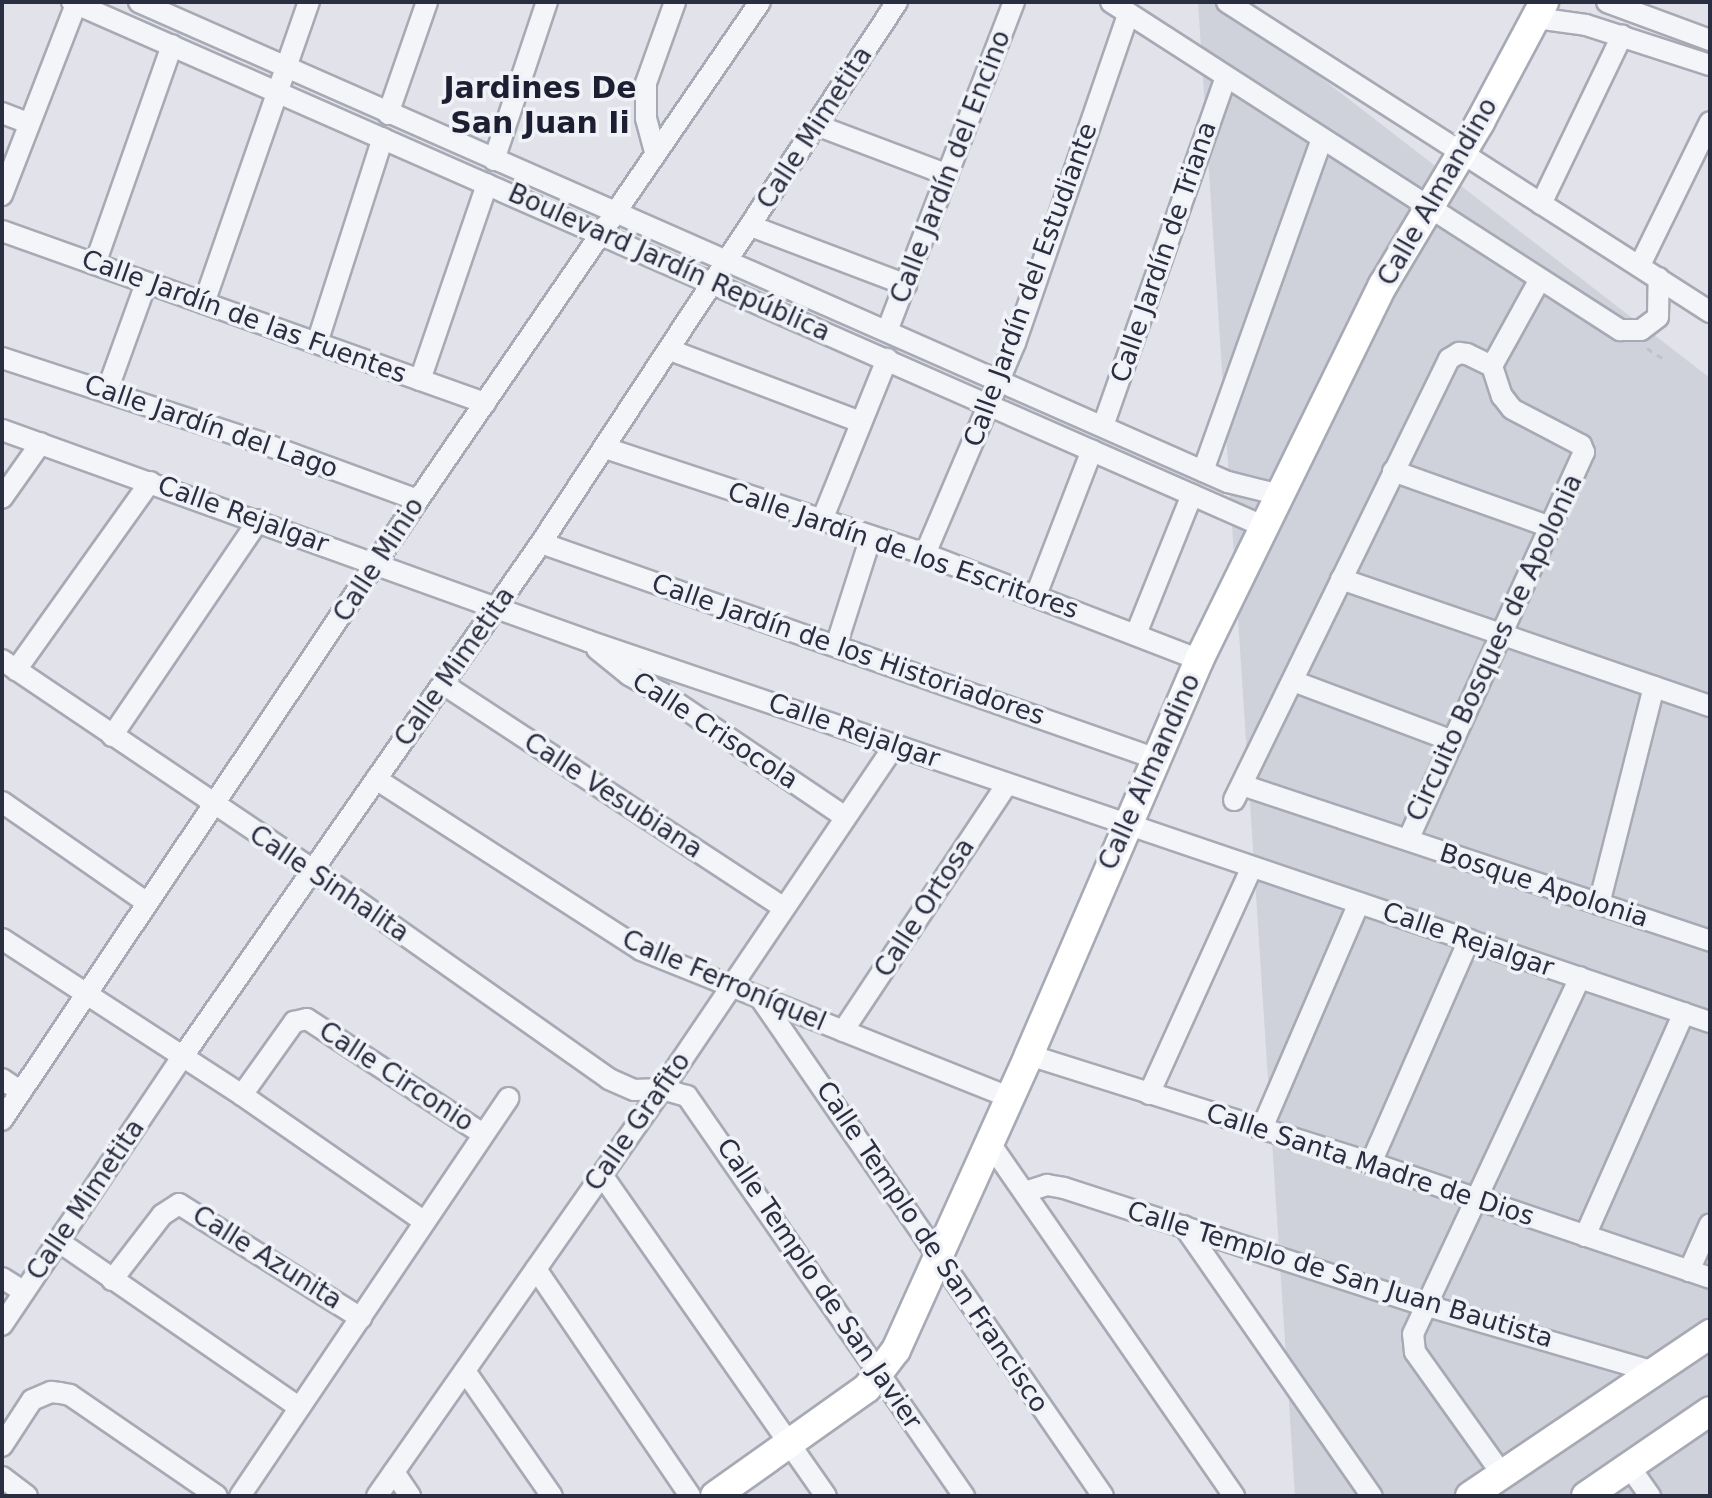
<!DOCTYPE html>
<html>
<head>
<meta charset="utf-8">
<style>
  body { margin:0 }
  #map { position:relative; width:1712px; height:1498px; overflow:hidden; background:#e2e3ea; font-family:"DejaVu Sans",sans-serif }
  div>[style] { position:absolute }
  .built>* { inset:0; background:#d0d2db }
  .path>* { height:3px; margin-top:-1.5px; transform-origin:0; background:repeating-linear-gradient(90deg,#bfc1c8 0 6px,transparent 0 12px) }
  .roads { filter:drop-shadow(2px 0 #a7a9b4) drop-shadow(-2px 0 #a7a9b4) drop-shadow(0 2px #a7a9b4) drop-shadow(0 -2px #a7a9b4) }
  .street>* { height:20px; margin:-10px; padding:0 10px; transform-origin:10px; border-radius:10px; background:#f4f5f8 }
  .secondary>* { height:28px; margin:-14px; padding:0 14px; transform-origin:14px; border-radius:14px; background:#fff }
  span { translate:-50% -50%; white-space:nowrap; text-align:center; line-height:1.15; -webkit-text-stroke:7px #f1f2f7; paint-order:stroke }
  .street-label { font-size:26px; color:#2a2e41 }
  .quarter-label { font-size:30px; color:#1c1f32; font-weight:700 }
  .frame { position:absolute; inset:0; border:4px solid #2a2e41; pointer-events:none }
</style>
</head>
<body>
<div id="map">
  <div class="built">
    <i style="clip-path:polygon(1198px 2px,1223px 2px,1710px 378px,1710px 1496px,1295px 1496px)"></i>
  </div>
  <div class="path">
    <i style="left:1647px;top:348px;width:22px;rotate:34deg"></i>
  </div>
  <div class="roads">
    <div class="street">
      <i style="left:72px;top:2px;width:1303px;rotate:23.75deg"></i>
      <i style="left:139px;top:2px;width:1190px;rotate:23.79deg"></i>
      <i style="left:1228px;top:482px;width:54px;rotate:14deg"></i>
      <i style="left:1111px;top:2px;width:606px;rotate:32.8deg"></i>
      <i style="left:1620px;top:330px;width:21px"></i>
      <i style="left:1641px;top:330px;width:21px;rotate:-37deg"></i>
      <i style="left:1658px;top:317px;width:39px;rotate:-89deg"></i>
      <i style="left:1227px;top:2px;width:574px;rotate:32.69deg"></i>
      <i style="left:1607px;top:2px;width:110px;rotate:20.3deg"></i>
      <i style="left:1536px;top:18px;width:50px;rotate:8deg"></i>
      <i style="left:1586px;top:25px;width:130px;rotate:17.9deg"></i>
      <i style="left:2px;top:113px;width:28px;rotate:21deg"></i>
      <i style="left:388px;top:114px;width:119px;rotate:-70.8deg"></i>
      <i style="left:816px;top:125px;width:141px;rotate:20.7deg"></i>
      <i style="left:655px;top:152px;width:35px;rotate:-105deg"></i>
      <i style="left:646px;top:118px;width:35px;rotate:-90deg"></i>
      <i style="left:646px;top:83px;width:86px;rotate:-70.3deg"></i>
      <i style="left:494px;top:160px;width:167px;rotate:-71.5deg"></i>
      <i style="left:2px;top:195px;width:205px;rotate:-68.8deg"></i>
      <i style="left:1541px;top:204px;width:187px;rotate:-64.3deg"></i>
      <i style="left:751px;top:226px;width:166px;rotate:20.8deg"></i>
      <i style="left:2px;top:231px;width:513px;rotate:19.6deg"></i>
      <i style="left:95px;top:264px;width:232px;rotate:-70.6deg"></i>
      <i style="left:1640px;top:265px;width:159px;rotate:-63.9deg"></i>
      <i style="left:204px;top:303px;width:319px;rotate:-70.8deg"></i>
      <i style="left:887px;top:331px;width:353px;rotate:-68.9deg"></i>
      <i style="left:317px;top:343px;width:215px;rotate:-72.2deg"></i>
      <i style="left:670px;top:350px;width:204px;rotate:20.7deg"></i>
      <i style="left:2px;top:358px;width:274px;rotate:18.1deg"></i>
      <i style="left:262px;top:443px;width:166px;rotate:20.1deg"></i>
      <i style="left:1492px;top:366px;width:99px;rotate:-61.1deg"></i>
      <i style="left:420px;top:380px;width:207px;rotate:-71.1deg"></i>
      <i style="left:107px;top:391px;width:115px;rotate:-70.1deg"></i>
      <i style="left:1103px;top:426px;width:370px;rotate:-70.6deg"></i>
      <i style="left:2px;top:430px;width:623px;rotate:19.8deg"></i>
      <i style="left:588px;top:641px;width:1185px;rotate:18.76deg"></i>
      <i style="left:605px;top:448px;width:337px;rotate:18.3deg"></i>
      <i style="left:925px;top:554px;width:294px;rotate:21.1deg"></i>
      <i style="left:1203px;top:471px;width:353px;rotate:-70.3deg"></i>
      <i style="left:1393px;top:471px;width:167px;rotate:19.6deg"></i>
      <i style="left:2px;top:498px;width:67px;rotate:-54.7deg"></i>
      <i style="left:822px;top:520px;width:174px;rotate:-68deg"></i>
      <i style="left:541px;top:543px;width:650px;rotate:19.33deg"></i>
      <i style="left:925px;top:554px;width:229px;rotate:-66.9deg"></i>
      <i style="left:1015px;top:343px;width:348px;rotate:-71deg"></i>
      <i style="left:1341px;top:579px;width:390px;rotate:19deg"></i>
      <i style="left:1036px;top:595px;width:155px;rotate:-68.9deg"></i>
      <i style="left:1136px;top:634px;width:150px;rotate:-68.1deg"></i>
      <i style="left:836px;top:646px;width:115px;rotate:-72.3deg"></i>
      <i style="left:597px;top:649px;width:41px;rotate:39.1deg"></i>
      <i style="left:629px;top:675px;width:38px;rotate:29deg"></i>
      <i style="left:662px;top:693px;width:221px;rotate:34.1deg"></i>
      <i style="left:2px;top:660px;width:375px;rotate:34deg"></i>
      <i style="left:313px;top:870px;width:362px;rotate:35.2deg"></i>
      <i style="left:609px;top:1079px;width:27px;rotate:24deg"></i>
      <i style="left:634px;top:1090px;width:28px;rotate:-2deg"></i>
      <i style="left:662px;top:1089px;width:26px;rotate:16deg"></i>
      <i style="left:687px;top:1096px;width:487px;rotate:55.3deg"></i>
      <i style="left:16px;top:670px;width:231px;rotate:-54.5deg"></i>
      <i style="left:1293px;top:681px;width:171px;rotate:20.6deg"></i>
      <i style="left:443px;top:684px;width:407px;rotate:33.3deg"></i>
      <i style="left:112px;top:736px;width:261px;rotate:-55.8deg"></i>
      <i style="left:376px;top:779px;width:315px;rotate:32.8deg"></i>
      <i style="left:641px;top:950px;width:396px;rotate:21.8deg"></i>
      <i style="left:1242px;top:785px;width:493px;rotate:18.4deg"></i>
      <i style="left:1234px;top:800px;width:491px;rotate:-64deg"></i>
      <i style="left:1449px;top:359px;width:12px;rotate:-31deg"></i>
      <i style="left:1459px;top:353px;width:8px;rotate:7deg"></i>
      <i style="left:1467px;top:354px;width:28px;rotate:26deg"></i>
      <i style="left:1492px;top:366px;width:32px;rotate:72deg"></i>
      <i style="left:1502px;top:396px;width:16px;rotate:52deg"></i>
      <i style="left:1512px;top:409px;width:78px;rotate:27.6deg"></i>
      <i style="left:1581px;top:445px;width:8px;rotate:67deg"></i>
      <i style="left:1584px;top:452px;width:426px;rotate:114.4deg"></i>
      <i style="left:2px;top:802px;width:175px;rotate:34.8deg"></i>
      <i style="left:1599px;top:904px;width:224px;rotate:-75.8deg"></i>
      <i style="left:2px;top:939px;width:286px;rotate:33deg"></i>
      <i style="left:242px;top:1095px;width:221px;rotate:34.8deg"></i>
      <i style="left:761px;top:999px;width:603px;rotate:55.47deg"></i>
      <i style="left:843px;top:1031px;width:296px;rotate:-56.4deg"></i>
      <i style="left:1029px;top:1055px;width:359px;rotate:17.5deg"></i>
      <i style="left:1371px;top:1163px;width:358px;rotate:18.7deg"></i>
      <i style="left:2px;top:1079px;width:23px;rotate:34deg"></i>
      <i style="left:1149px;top:1094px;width:249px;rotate:-65.6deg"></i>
      <i style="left:242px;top:1095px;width:90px;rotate:-54.5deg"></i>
      <i style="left:294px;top:1022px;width:13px;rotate:-13deg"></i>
      <i style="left:307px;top:1019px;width:210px;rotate:33.2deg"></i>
      <i style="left:2px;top:1120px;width:747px;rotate:-56.14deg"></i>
      <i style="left:418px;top:500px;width:604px;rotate:-55.52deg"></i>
      <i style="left:1262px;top:1128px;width:245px;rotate:-66.7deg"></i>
      <i style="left:989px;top:1142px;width:431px;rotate:55.3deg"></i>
      <i style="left:1371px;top:1163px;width:244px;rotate:-66.3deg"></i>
      <i style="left:602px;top:1175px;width:391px;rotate:55.1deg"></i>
      <i style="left:1025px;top:1192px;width:23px;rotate:-18deg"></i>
      <i style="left:1047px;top:1185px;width:17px;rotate:10deg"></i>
      <i style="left:1064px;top:1188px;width:379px;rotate:18deg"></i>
      <i style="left:1424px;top:1305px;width:241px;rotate:16.2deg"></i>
      <i style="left:1184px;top:1226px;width:329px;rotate:55.2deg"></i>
      <i style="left:1585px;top:1236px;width:244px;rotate:-66.1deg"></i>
      <i style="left:58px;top:1241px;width:293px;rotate:34.6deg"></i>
      <i style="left:536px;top:1269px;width:274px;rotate:55.8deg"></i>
      <i style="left:1689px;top:1271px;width:51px;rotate:-65.9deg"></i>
      <i style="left:2px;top:1278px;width:26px;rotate:32deg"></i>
      <i style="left:112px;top:1280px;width:82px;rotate:-52.4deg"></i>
      <i style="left:162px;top:1215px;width:20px;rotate:-33deg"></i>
      <i style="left:179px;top:1204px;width:215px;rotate:32.1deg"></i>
      <i style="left:2px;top:1325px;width:321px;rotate:-56.1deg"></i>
      <i style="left:181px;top:1059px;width:629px;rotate:-55.1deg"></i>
      <i style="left:541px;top:543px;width:648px;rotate:-56.65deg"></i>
      <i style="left:465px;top:1371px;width:152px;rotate:55.2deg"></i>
      <i style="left:2px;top:1446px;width:55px;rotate:-56.9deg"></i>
      <i style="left:32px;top:1400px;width:21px;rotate:-23deg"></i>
      <i style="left:51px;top:1392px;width:9px;rotate:6deg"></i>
      <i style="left:60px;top:1393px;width:10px;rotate:11deg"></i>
      <i style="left:70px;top:1395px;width:178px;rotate:34.5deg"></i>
      <i style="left:1629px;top:1466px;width:37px;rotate:55deg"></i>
      <i style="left:394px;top:1472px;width:29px;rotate:56deg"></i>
      <i style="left:1502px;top:1474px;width:150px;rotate:-125.5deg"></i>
      <i style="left:1415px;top:1352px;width:18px;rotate:-96deg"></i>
      <i style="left:1413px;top:1334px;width:394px;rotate:-64.9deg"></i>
      <i style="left:2px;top:1477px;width:31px;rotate:37deg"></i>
      <i style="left:240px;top:1496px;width:480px;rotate:-56deg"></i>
      <i style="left:377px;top:1496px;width:497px;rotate:-55deg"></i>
      <i style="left:662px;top:1089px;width:415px;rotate:-55.9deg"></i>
    </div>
    <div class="secondary">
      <i style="left:715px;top:1496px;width:186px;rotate:-35.4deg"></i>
      <i style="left:867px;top:1388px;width:48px;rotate:-52.7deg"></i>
      <i style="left:896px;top:1350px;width:324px;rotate:-65.7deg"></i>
      <i style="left:1029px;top:1055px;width:430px;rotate:-66.7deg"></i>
      <i style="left:1199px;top:660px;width:418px;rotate:-63.9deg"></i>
      <i style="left:1383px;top:285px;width:190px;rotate:-59.2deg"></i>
      <i style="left:1480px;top:122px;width:136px;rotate:-61.9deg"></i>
      <i style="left:1470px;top:1496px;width:290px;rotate:-34deg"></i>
      <i style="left:1586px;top:1496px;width:150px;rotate:-34.4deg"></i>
    </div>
  </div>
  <div class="street-label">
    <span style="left:815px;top:128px;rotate:-57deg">Calle Mimetita</span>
    <span style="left:951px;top:167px;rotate:-69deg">Calle Jardín del Encino</span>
    <span style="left:1438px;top:192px;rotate:-60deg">Calle Almandino</span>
    <span style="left:1164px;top:252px;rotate:-71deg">Calle Jardín de Triana</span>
    <span style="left:669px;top:263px;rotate:24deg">Boulevard Jardín República</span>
    <span style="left:1031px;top:285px;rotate:-70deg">Calle Jardín del Estudiante</span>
    <span style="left:244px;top:317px;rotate:20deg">Calle Jardín de las Fuentes</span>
    <span style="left:211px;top:427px;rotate:19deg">Calle Jardín del Lago</span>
    <span style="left:243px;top:515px;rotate:20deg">Calle Rejalgar</span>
    <span style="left:903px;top:551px;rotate:19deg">Calle Jardín de los Escritores</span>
    <span style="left:379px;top:560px;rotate:-57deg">Calle Minio</span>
    <span style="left:1495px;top:648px;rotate:-65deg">Circuito Bosques de Apolonia</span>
    <span style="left:848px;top:650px;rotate:19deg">Calle Jardín de los Historiadores</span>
    <span style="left:455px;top:667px;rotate:-55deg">Calle Mimetita</span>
    <span style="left:715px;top:731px;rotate:33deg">Calle Crisocola</span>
    <span style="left:854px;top:731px;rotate:19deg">Calle Rejalgar</span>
    <span style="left:1150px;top:772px;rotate:-66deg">Calle Almandino</span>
    <span style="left:613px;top:796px;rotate:33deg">Calle Vesubiana</span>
    <span style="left:329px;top:884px;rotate:34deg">Calle Sinhalita</span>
    <span style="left:1544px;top:886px;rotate:18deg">Bosque Apolonia</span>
    <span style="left:925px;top:908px;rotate:-57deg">Calle Ortosa</span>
    <span style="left:1468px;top:940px;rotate:19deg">Calle Rejalgar</span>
    <span style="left:724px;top:981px;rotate:23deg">Calle Ferroníquel</span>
    <span style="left:396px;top:1077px;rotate:33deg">Calle Circonio</span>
    <span style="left:638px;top:1122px;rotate:-55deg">Calle Grafito</span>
    <span style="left:1370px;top:1165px;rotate:18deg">Calle Santa Madre de Dios</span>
    <span style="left:86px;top:1200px;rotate:-56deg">Calle Mimetita</span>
    <span style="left:932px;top:1247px;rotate:56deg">Calle Templo de San Francisco</span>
    <span style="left:267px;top:1258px;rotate:32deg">Calle Azunita</span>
    <span style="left:1340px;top:1275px;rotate:17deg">Calle Templo de San Juan Bautista</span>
    <span style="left:819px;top:1284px;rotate:56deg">Calle Templo de San Javier</span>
  </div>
  <div class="quarter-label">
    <span style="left:540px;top:105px">Jardines De<br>San Juan Ii</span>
  </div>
  <div class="frame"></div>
</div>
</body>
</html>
